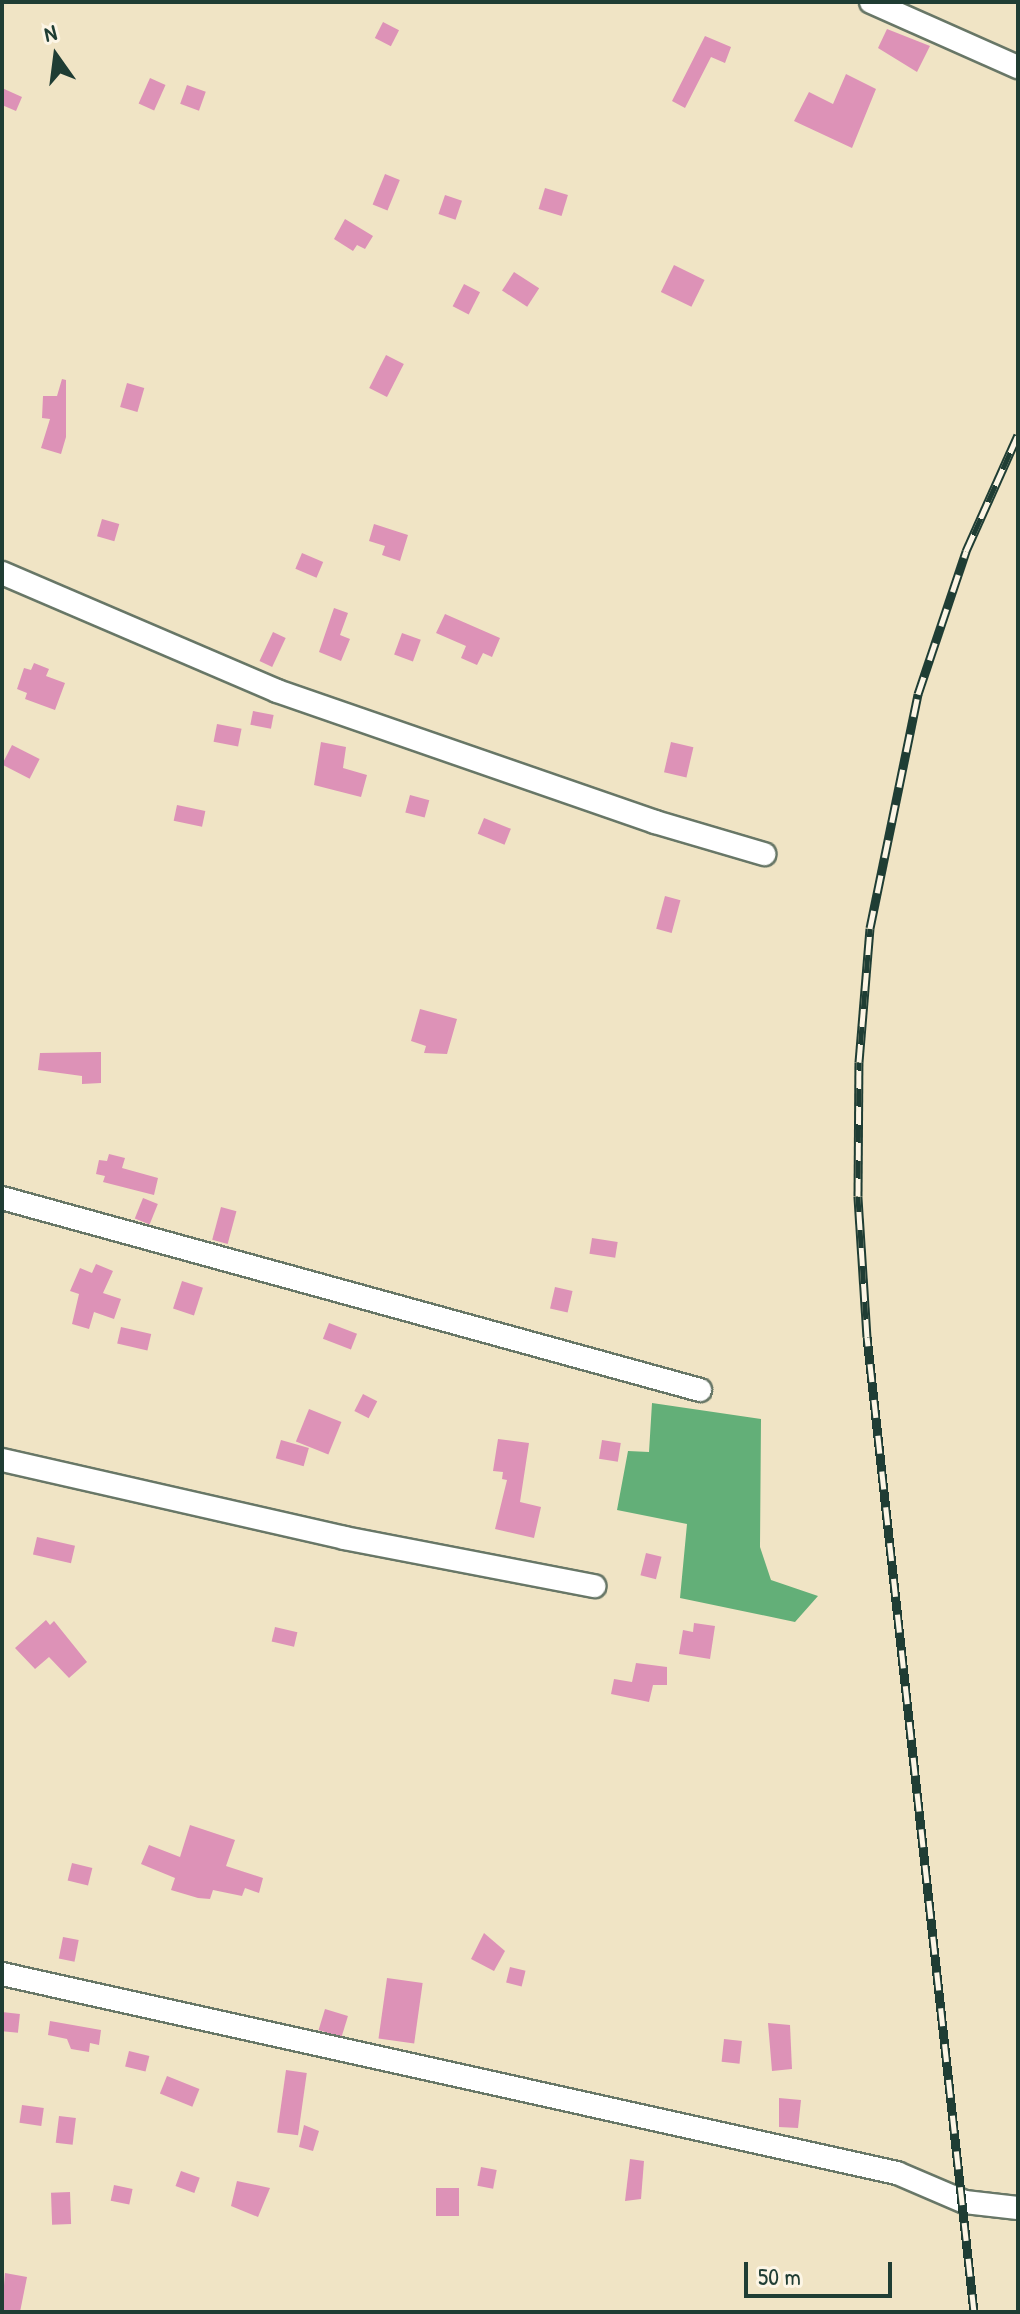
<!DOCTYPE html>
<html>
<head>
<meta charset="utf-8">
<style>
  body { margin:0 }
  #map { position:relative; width:1020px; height:2314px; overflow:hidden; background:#f0e4c5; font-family:"Patrick Hand",sans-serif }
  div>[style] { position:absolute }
  .forest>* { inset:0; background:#63af78 }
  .building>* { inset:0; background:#dd92b7; transform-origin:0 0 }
  .roads { filter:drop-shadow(2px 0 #687767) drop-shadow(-2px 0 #687767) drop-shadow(0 2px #687767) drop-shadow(0 -2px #687767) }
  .minor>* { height:22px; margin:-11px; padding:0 11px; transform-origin:11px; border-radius:11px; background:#fff }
  .rail>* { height:9px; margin-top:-4.5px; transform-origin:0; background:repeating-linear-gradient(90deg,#fcf5e5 0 18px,#1f3d34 0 36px); box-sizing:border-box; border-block:2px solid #1f3d34 }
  span { translate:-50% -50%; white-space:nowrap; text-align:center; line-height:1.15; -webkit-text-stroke:6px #fcf5e5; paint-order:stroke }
  .frame { position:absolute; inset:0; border:4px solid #1f3d34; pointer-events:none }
  .north { position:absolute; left:16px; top:16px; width:80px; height:80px; -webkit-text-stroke:6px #fcf5e5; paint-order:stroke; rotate:346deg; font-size:22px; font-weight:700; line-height:32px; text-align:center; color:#1f3d34 }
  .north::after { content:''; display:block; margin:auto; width:28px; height:36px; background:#1f3d34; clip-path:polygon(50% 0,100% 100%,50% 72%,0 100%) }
  .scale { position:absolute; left:744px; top:2262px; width:148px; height:36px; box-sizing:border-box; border:4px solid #1f3d34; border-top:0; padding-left:10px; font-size:24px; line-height:28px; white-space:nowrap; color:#1f3d34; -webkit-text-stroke:6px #fcf5e5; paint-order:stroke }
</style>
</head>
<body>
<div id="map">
  <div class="forest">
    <i style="clip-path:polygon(652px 1403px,761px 1419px,760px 1547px,771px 1580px,818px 1596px,795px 1622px,680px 1598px,687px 1524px,617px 1510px,628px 1451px,649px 1452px)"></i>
  </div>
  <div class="building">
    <i style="left:383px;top:22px;width:18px;height:18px;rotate:27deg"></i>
    <i style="clip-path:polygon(887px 29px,930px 46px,917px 72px,878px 48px)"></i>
    <i style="clip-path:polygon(705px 36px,731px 47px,725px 63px,711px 57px,685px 108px,672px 101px)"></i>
    <i style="clip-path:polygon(846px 74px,876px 89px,852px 148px,794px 121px,809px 92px,833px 104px)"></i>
    <i style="left:150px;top:78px;width:17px;height:28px;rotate:24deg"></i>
    <i style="left:187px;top:85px;width:20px;height:20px;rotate:20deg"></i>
    <i style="clip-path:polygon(2px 88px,22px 97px,16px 111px,2px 105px)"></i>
    <i style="left:385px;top:174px;width:16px;height:33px;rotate:22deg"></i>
    <i style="left:545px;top:188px;width:24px;height:22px;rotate:17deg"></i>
    <i style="left:445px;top:195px;width:18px;height:20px;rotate:19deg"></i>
    <i style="clip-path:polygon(345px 219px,373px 236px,365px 249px,357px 245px,353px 251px,334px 239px)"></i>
    <i style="left:674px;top:265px;width:34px;height:30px;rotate:26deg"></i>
    <i style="left:514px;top:272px;width:30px;height:22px;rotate:33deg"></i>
    <i style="left:464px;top:284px;width:18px;height:25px;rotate:27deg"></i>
    <i style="left:386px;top:355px;width:20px;height:37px;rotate:27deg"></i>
    <i style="clip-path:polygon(62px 379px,66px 380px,66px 437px,61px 454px,41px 448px,50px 419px,42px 418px,43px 396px,57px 396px)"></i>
    <i style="left:127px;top:383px;width:18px;height:25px;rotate:16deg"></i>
    <i style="left:102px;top:519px;width:18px;height:18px;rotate:16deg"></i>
    <i style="clip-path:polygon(374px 524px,408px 535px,400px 561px,382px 555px,385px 546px,369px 541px)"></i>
    <i style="left:302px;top:553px;width:23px;height:17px;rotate:23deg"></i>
    <i style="clip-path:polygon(334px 608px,348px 613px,340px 635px,350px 639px,341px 661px,319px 652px)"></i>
    <i style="clip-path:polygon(445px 614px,500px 638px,492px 657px,483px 653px,477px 665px,461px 658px,466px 646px,436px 633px)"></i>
    <i style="left:273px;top:632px;width:14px;height:32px;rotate:25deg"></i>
    <i style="left:402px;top:633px;width:20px;height:23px;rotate:20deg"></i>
    <i style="clip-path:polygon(34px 663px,49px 669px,46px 676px,65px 683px,55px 710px,25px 699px,27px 693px,17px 689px,24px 668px,31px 670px)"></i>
    <i style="left:253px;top:711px;width:21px;height:14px;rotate:11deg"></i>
    <i style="left:217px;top:724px;width:25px;height:18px;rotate:11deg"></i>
    <i style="clip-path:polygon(321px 742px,346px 747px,343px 768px,367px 775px,361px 797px,314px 785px)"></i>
    <i style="left:671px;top:742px;width:23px;height:31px;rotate:13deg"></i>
    <i style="left:12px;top:745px;width:31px;height:22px;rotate:27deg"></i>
    <i style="left:410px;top:795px;width:20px;height:18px;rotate:15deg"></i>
    <i style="left:177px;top:805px;width:29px;height:16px;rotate:12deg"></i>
    <i style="left:484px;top:818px;width:29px;height:17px;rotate:22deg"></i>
    <i style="left:665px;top:896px;width:16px;height:34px;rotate:15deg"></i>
    <i style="clip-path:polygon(420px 1009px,457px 1019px,447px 1054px,424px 1053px,426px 1046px,411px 1041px)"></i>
    <i style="clip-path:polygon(101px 1052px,101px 1083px,82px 1084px,82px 1076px,38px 1070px,40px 1053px)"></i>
    <i style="clip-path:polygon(109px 1154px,125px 1158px,122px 1168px,158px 1178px,154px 1195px,103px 1182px,105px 1176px,96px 1174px,99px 1160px,107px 1161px)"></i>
    <i style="left:143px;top:1198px;width:16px;height:22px;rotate:22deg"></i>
    <i style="left:221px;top:1207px;width:16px;height:34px;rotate:15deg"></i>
    <i style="left:592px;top:1238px;width:26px;height:16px;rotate:9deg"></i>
    <i style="clip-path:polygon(96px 1264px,113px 1271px,103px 1293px,121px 1299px,114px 1319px,94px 1312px,89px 1329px,72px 1324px,79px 1294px,70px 1291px,80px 1268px,92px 1273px)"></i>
    <i style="left:182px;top:1281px;width:22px;height:29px;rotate:18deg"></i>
    <i style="left:555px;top:1287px;width:18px;height:22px;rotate:13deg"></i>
    <i style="left:329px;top:1323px;width:30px;height:17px;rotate:21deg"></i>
    <i style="left:121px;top:1327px;width:31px;height:17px;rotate:13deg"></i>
    <i style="left:363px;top:1394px;width:16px;height:19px;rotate:27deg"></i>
    <i style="left:309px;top:1409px;width:35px;height:35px;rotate:22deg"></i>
    <i style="clip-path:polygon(498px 1439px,529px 1443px,520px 1502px,541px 1507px,534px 1538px,495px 1529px,507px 1480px,502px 1479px,503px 1472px,493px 1471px)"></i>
    <i style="left:281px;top:1440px;width:29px;height:19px;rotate:16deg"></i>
    <i style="left:602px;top:1440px;width:19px;height:19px;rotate:9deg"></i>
    <i style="left:37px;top:1537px;width:39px;height:18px;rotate:13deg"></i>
    <i style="left:646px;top:1553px;width:16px;height:23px;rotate:14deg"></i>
    <i style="clip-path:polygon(46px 1620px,50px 1625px,54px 1621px,87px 1662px,69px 1678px,49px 1657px,35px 1669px,15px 1648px)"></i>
    <i style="clip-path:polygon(694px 1623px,715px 1626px,710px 1659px,679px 1654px,683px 1630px,693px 1632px)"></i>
    <i style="left:275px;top:1627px;width:23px;height:15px;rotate:13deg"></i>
    <i style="clip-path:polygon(636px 1663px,667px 1667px,667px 1685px,653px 1685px,649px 1702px,611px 1694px,614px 1679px,632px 1682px)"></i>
    <i style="clip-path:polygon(190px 1825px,235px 1840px,226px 1866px,263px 1878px,259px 1893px,245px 1888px,242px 1896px,213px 1890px,210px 1899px,198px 1898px,171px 1890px,175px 1878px,141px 1864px,149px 1845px,180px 1857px)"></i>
    <i style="left:72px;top:1863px;width:21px;height:18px;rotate:14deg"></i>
    <i style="clip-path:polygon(484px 1933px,505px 1951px,494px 1971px,471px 1959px)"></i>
    <i style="left:63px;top:1937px;width:16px;height:22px;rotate:11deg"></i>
    <i style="left:510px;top:1967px;width:16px;height:16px;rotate:14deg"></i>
    <i style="left:387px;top:1978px;width:36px;height:61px;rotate:8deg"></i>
    <i style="left:325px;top:2009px;width:24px;height:22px;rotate:17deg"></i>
    <i style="left:2px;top:2012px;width:18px;height:19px;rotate:6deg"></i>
    <i style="clip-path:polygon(50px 2021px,101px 2030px,99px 2045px,90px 2043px,89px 2052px,71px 2049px,67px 2039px,48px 2035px)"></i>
    <i style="clip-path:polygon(768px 2023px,790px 2025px,792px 2069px,772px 2071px)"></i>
    <i style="left:724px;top:2039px;width:18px;height:23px;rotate:6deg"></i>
    <i style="left:129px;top:2051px;width:21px;height:16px;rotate:14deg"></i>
    <i style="left:286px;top:2070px;width:21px;height:63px;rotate:8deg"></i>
    <i style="left:167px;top:2076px;width:35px;height:19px;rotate:22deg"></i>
    <i style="clip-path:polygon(779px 2098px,801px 2100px,798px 2128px,779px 2127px)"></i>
    <i style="left:22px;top:2105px;width:22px;height:18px;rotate:8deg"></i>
    <i style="left:59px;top:2116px;width:17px;height:27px;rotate:7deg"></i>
    <i style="clip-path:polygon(304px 2125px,319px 2131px,313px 2151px,299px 2147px)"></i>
    <i style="clip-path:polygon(630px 2159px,644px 2161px,641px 2199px,625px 2201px)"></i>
    <i style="left:481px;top:2167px;width:16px;height:19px;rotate:11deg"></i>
    <i style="left:181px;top:2171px;width:20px;height:16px;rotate:20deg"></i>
    <i style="clip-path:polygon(237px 2181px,270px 2188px,258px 2217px,231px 2206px)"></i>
    <i style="left:114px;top:2185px;width:19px;height:16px;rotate:12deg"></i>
    <i style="left:436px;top:2188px;width:23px;height:28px"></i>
    <i style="left:70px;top:2192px;width:32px;height:19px;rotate:88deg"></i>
    <i style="clip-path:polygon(5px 2273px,27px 2277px,20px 2312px,2px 2310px)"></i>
  </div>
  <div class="roads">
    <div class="minor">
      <i style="left:871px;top:2px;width:161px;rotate:23.9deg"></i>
      <i style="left:2px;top:573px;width:299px;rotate:23.2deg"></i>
      <i style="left:277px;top:691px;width:400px;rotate:19.1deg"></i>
      <i style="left:655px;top:822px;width:114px;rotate:16.4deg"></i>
      <i style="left:2px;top:1198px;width:724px;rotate:15.38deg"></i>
      <i style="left:2px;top:1460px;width:351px;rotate:12.8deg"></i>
      <i style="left:344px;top:1538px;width:255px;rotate:10.9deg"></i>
      <i style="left:2px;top:1974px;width:917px;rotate:12.54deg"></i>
      <i style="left:897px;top:2173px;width:74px;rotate:23.1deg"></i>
      <i style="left:965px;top:2202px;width:53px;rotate:6.5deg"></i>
    </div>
  </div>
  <div class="rail">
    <i style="left:974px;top:2312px;width:981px;rotate:-96.26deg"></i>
    <i style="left:867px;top:1337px;width:141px;rotate:-93.7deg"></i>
    <i style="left:858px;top:1196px;width:134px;rotate:-89.6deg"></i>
    <i style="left:859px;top:1062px;width:134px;rotate:-85.3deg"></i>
    <i style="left:870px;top:928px;width:239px;rotate:-78.4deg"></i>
    <i style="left:918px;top:694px;width:151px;rotate:-71.4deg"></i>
    <i style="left:966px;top:551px;width:127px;rotate:-65.9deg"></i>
  </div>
  <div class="frame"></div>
  <div class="north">N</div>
  <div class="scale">50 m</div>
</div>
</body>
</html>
